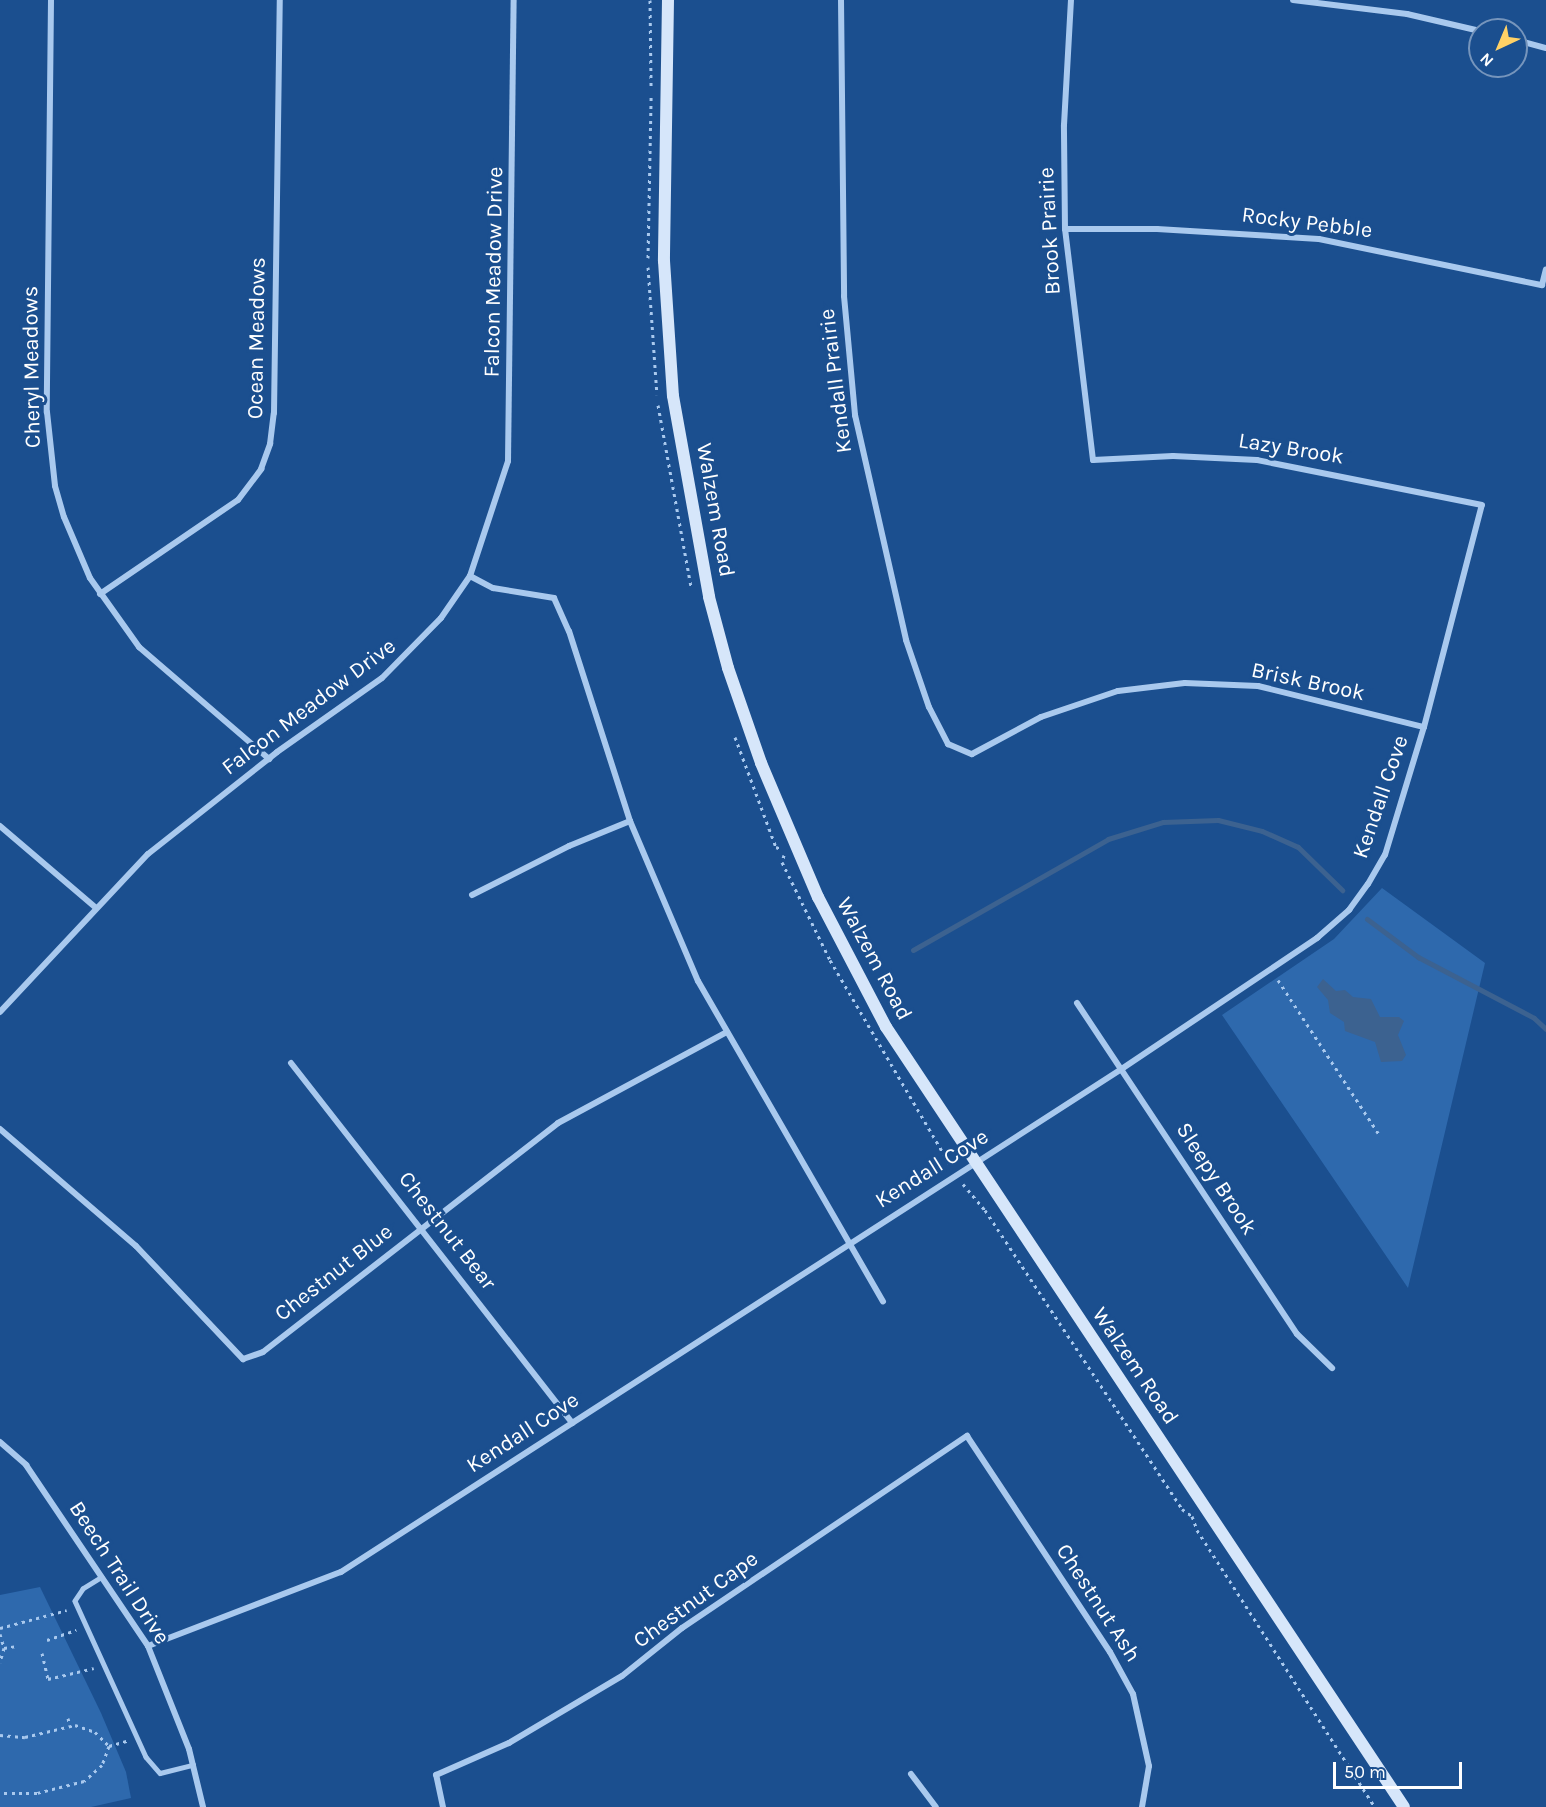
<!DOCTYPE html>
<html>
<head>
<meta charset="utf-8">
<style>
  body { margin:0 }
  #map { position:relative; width:1546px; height:1807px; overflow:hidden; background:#1b4f8f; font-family:Karla,sans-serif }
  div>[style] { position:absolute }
  .green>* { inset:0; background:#2e69ad }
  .water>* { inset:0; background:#3c6290 }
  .stream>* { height:5px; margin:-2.5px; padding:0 2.5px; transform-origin:2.5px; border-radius:2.5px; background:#3c6290 }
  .path>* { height:3px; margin-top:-1.5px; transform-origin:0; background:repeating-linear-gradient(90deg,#a9c9ee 0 3px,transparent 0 7.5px) }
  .lane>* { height:4.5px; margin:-2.25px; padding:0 2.25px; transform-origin:2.25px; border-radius:2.25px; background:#a9c9ee }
  .street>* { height:6px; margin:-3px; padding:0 3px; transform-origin:3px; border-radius:3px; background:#a9c9ee }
  .secondary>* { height:12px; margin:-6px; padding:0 6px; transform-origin:6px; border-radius:6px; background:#d6e6fa }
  span { translate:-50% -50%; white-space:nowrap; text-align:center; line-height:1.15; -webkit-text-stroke:6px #1b4f8f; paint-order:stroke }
  .street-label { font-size:22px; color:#fff }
  .north { position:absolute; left:1468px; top:18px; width:60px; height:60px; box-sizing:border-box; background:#1b4f8f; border:2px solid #7695bc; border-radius:50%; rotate:224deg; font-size:16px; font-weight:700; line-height:24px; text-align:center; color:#fff }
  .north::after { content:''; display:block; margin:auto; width:21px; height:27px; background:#ffd166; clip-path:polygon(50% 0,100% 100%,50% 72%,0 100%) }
  .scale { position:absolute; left:1333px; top:1762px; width:129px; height:27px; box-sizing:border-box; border:3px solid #fff; border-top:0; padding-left:8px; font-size:18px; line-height:21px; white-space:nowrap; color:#fff; -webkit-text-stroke:4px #1b4f8f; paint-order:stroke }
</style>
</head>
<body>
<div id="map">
  <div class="green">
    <i style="clip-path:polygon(1382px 888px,1485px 963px,1408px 1288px,1222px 1015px,1334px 939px)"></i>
    <i style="clip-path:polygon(40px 1587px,101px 1713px,126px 1772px,131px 1798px,91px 1807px,0 1807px,0 1595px)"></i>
  </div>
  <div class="water">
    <i style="clip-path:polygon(1323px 979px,1336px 991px,1345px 990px,1353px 997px,1371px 999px,1380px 1017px,1399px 1017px,1404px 1021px,1398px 1035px,1406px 1055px,1402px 1061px,1381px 1062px,1375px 1042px,1345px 1031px,1344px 1022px,1330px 1013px,1328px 1000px,1317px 987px)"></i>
  </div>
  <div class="stream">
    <i style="left:1367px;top:919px;width:64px;rotate:36.7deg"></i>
    <i style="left:1418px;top:957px;width:131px;rotate:27.7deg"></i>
    <i style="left:1534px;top:1018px;width:16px;rotate:43deg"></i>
    <i style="left:913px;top:950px;width:224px;rotate:-29.6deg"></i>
    <i style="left:1108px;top:839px;width:58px;rotate:-17.2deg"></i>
    <i style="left:1163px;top:822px;width:55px;rotate:-2.1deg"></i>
    <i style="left:1218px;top:820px;width:45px;rotate:14deg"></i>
    <i style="left:1262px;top:831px;width:39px;rotate:24deg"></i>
    <i style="left:1298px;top:847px;width:62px;rotate:44.3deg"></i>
  </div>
  <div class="path">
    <i style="left:650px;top:0;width:86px;rotate:89.3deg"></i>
    <i style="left:648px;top:258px;width:163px;rotate:-88.9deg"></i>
    <i style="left:648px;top:267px;width:128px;rotate:86deg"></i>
    <i style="left:658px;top:405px;width:185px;rotate:79.7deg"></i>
    <i style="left:735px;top:737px;width:117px;rotate:69.6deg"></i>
    <i style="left:776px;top:847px;width:5px;rotate:22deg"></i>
    <i style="left:784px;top:855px;width:7px;rotate:106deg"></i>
    <i style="left:782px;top:862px;width:109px;rotate:63.9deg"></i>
    <i style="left:830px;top:960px;width:239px;rotate:59.6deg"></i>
    <i style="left:1278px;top:980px;width:183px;rotate:56.8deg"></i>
    <i style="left:963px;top:1184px;width:34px;rotate:50deg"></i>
    <i style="left:985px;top:1210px;width:358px;rotate:56.6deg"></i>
    <i style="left:1182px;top:1509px;width:12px;rotate:35deg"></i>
    <i style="left:1192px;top:1516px;width:15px;rotate:70deg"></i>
    <i style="left:1197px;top:1530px;width:329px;rotate:57.3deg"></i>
    <i style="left:0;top:1628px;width:69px;rotate:-15deg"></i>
    <i style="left:0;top:1634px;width:15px;rotate:74deg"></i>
    <i style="left:4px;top:1648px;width:15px;rotate:106deg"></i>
    <i style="left:47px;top:1640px;width:31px;rotate:-19deg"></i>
    <i style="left:4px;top:1648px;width:12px;rotate:-9deg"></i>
    <i style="left:42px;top:1653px;width:27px;rotate:77deg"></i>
    <i style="left:48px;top:1679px;width:47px;rotate:-13.4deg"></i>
    <i style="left:68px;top:1718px;width:8px;rotate:76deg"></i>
    <i style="left:0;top:1735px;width:25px;rotate:5deg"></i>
    <i style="left:25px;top:1737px;width:51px;rotate:-13.5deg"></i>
    <i style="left:75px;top:1725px;width:21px;rotate:19deg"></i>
    <i style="left:95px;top:1732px;width:20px;rotate:45deg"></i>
    <i style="left:109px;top:1746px;width:20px;rotate:110deg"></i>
    <i style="left:102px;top:1765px;width:24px;rotate:138deg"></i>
    <i style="left:84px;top:1781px;width:49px;rotate:165.7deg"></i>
    <i style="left:37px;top:1793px;width:37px;rotate:180deg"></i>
    <i style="left:109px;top:1746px;width:19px;rotate:-16deg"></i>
  </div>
  <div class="lane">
    <i style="left:102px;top:1577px;width:22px;rotate:148deg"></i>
    <i style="left:83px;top:1589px;width:14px;rotate:124deg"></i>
    <i style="left:75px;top:1601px;width:171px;rotate:65.5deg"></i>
    <i style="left:146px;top:1757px;width:21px;rotate:49deg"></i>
    <i style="left:160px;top:1773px;width:34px;rotate:-14deg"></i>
  </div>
  <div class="street">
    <i style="left:51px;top:0;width:412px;rotate:90.6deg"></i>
    <i style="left:47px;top:412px;width:74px;rotate:83.8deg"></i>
    <i style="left:55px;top:486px;width:32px;rotate:74deg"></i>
    <i style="left:64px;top:517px;width:66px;rotate:66.9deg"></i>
    <i style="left:90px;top:578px;width:85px;rotate:54.6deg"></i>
    <i style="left:139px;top:647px;width:172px;rotate:40.7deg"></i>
    <i style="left:841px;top:0;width:296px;rotate:89.4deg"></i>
    <i style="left:844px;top:296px;width:120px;rotate:84.7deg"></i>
    <i style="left:855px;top:415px;width:231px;rotate:77.2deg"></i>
    <i style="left:906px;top:640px;width:71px;rotate:71.1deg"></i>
    <i style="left:929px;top:707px;width:42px;rotate:62.8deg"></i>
    <i style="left:948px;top:744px;width:26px;rotate:23deg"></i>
    <i style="left:972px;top:754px;width:78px;rotate:-28.2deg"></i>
    <i style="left:1041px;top:717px;width:81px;rotate:-18.7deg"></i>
    <i style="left:1118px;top:691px;width:67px;rotate:-6.8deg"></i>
    <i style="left:1185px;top:683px;width:73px;rotate:2.4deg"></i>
    <i style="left:1258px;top:686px;width:171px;rotate:13.9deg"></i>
    <i style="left:1293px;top:0;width:115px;rotate:7deg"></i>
    <i style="left:1407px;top:14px;width:75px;rotate:13.1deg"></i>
    <i style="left:1516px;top:40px;width:31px;rotate:15deg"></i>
    <i style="left:1065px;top:229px;width:92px"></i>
    <i style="left:1157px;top:229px;width:162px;rotate:3.5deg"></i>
    <i style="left:1319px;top:239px;width:228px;rotate:11.7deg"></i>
    <i style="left:1542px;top:285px;width:16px;rotate:-76deg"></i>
    <i style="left:470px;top:576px;width:26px;rotate:28deg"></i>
    <i style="left:493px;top:588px;width:62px;rotate:9.3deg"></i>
    <i style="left:554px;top:598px;width:36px;rotate:66deg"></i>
    <i style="left:569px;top:631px;width:200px;rotate:72.2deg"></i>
    <i style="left:630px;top:821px;width:174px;rotate:67deg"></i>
    <i style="left:698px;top:981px;width:370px;rotate:60deg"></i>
    <i style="left:100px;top:594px;width:167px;rotate:-34.3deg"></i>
    <i style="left:238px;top:500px;width:39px;rotate:-53deg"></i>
    <i style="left:261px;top:469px;width:27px;rotate:-70deg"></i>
    <i style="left:270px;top:444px;width:31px;rotate:-83deg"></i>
    <i style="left:274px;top:413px;width:413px;rotate:-89.2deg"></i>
    <i style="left:0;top:826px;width:126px;rotate:40.5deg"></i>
    <i style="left:472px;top:895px;width:109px;rotate:-26.8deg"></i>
    <i style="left:569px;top:846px;width:66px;rotate:-22.3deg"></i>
    <i style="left:1077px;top:1003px;width:397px;rotate:56.4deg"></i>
    <i style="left:1297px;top:1334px;width:49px;rotate:44.2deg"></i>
    <i style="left:0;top:1012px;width:216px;rotate:-46.9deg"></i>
    <i style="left:148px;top:854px;width:164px;rotate:-38.3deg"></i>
    <i style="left:277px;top:752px;width:128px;rotate:-35.2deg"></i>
    <i style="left:382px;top:678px;width:84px;rotate:-45.5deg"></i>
    <i style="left:441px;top:618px;width:51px;rotate:-55.4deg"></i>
    <i style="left:470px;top:576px;width:121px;rotate:-71.7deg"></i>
    <i style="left:508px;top:461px;width:461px;rotate:-89.3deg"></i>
    <i style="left:291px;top:1063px;width:457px;rotate:52deg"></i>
    <i style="left:0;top:1129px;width:179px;rotate:40.7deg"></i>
    <i style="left:136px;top:1246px;width:156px;rotate:46.6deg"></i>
    <i style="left:243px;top:1359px;width:21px;rotate:-19deg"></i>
    <i style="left:263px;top:1352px;width:373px;rotate:-37.8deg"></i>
    <i style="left:558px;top:1123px;width:192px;rotate:-28.3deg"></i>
    <i style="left:0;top:1442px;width:35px;rotate:41deg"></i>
    <i style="left:26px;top:1465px;width:218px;rotate:56deg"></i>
    <i style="left:148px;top:1646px;width:111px;rotate:68.3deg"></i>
    <i style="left:189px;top:1749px;width:60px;rotate:76.4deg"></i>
    <i style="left:148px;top:1646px;width:207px;rotate:-21deg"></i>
    <i style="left:341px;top:1572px;width:930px;rotate:-32.8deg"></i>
    <i style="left:1123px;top:1068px;width:234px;rotate:-33.8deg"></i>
    <i style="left:1317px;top:938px;width:43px;rotate:-41.2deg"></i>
    <i style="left:1349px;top:910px;width:32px;rotate:-54deg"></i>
    <i style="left:1368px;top:884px;width:34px;rotate:-60deg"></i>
    <i style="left:1385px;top:855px;width:134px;rotate:-73.1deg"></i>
    <i style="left:1424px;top:727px;width:229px;rotate:-75.4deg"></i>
    <i style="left:1482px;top:505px;width:229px;rotate:-168.7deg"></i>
    <i style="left:1257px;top:460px;width:84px;rotate:-177.3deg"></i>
    <i style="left:1173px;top:456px;width:80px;rotate:177.1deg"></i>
    <i style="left:1093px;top:460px;width:233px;rotate:-96.9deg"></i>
    <i style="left:1065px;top:229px;width:104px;rotate:-90.6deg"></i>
    <i style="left:1064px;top:125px;width:125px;rotate:-86.8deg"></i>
    <i style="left:911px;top:1774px;width:41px;rotate:52.9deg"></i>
    <i style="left:443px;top:1807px;width:33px;rotate:-102deg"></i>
    <i style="left:436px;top:1775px;width:80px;rotate:-23.7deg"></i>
    <i style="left:509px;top:1743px;width:131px;rotate:-30.7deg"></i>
    <i style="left:622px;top:1676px;width:77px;rotate:-38.7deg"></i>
    <i style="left:682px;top:1628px;width:344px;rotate:-34deg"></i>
    <i style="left:967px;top:1436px;width:259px;rotate:56.5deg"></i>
    <i style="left:1110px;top:1652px;width:48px;rotate:61.3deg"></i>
    <i style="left:1133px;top:1694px;width:74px;rotate:77.5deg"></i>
    <i style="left:1149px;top:1766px;width:42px;rotate:99.7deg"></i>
  </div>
  <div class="secondary">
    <i style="left:668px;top:0;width:261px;rotate:90.9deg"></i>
    <i style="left:664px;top:261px;width:135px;rotate:86.2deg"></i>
    <i style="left:673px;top:396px;width:204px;rotate:79.8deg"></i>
    <i style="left:709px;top:597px;width:73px;rotate:75deg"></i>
    <i style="left:728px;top:668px;width:101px;rotate:70.8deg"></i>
    <i style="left:761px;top:763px;width:146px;rotate:67deg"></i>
    <i style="left:818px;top:897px;width:147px;rotate:62.4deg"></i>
    <i style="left:886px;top:1027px;width:936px;rotate:56.41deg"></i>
  </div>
  <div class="street-label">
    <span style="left:1307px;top:223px;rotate:7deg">Rocky Pebble</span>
    <span style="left:1050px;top:231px;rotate:-93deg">Brook Prairie</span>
    <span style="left:494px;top:272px;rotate:-89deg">Falcon Meadow Drive</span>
    <span style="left:257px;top:338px;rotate:-89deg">Ocean Meadows</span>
    <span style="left:32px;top:367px;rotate:-91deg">Cheryl Meadows</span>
    <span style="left:836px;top:381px;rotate:-97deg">Kendall Prairie</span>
    <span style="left:1291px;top:449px;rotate:9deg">Lazy Brook</span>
    <span style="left:715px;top:510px;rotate:80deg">Walzem Road</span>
    <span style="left:1308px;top:682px;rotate:12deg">Brisk Brook</span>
    <span style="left:309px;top:707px;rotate:-37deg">Falcon Meadow Drive</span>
    <span style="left:1381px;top:797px;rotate:-71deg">Kendall Cove</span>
    <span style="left:874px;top:959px;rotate:62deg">Walzem Road</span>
    <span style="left:932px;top:1169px;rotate:-32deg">Kendall Cove</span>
    <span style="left:1216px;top:1179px;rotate:57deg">Sleepy Brook</span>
    <span style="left:447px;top:1231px;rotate:52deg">Chestnut Bear</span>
    <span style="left:334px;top:1273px;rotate:-38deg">Chestnut Blue</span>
    <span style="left:1135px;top:1366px;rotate:56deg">Walzem Road</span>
    <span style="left:523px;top:1433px;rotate:-33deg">Kendall Cove</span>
    <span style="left:119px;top:1573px;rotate:57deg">Beech Trail Drive</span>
    <span style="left:696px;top:1600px;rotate:-36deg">Chestnut Cape</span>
    <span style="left:1098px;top:1603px;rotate:57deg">Chestnut Ash</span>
  </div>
  <div class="north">N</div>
  <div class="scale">50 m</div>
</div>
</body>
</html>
